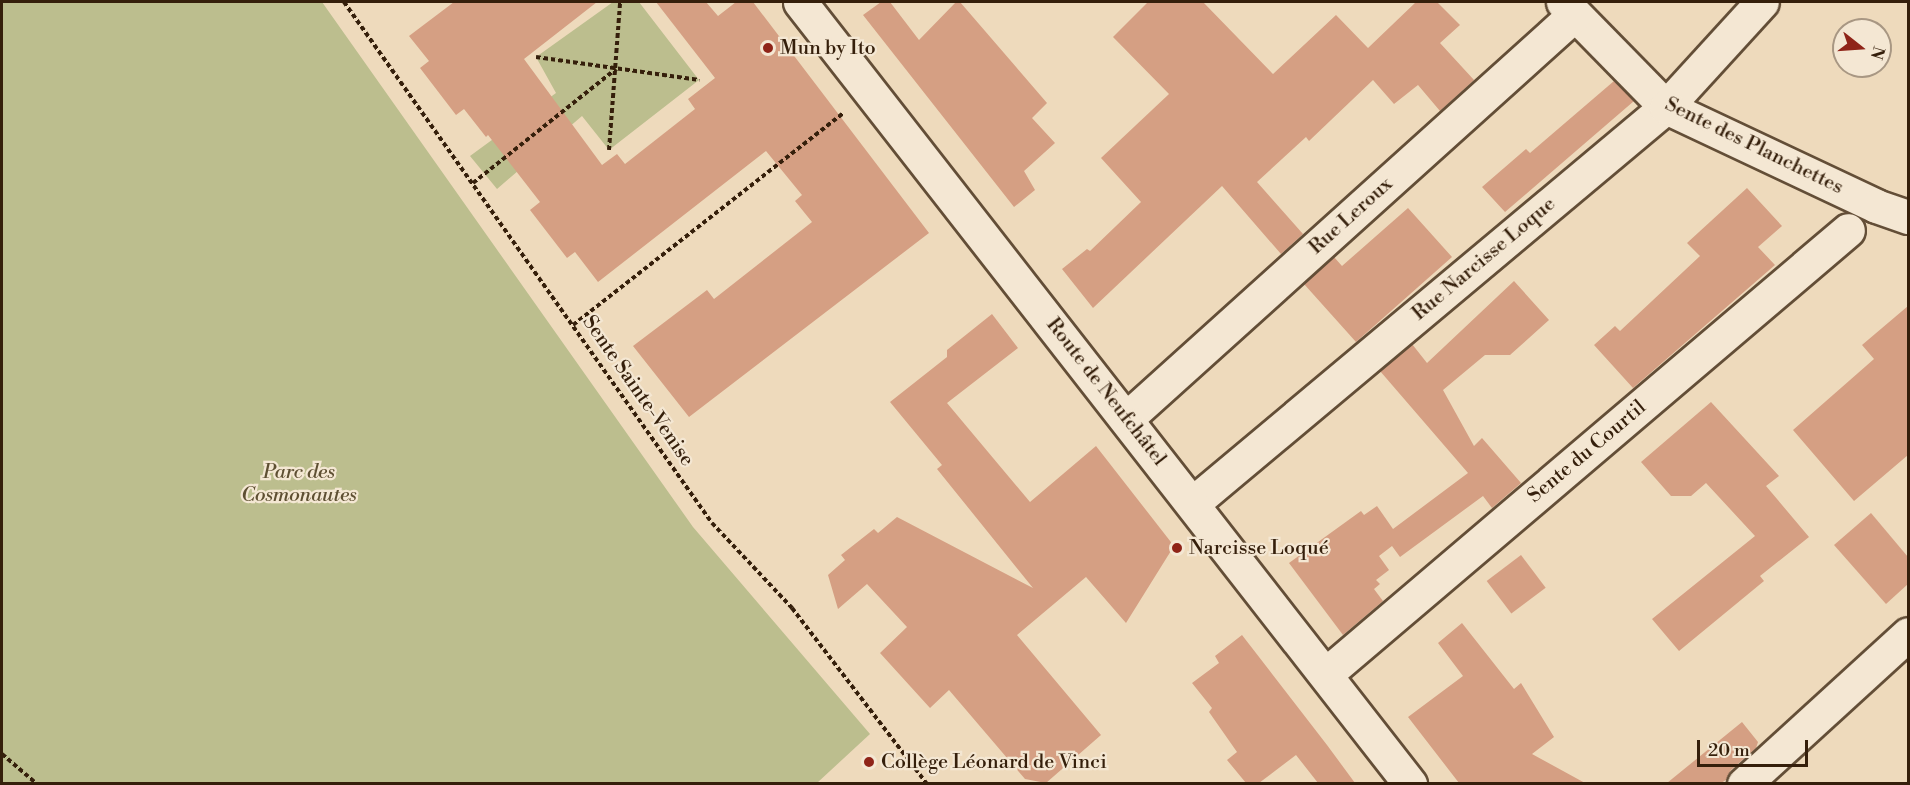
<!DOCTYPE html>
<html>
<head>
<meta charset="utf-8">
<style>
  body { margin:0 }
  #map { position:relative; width:1910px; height:785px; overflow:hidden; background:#eedabc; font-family:"Libre Bodoni",serif }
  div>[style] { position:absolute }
  .green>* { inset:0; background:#bcbe8e }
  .building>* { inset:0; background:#d59f83; transform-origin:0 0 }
  .path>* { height:4px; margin-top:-2px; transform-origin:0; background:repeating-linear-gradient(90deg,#351f0b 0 4.5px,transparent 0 7.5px) }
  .roads { filter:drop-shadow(2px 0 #634e37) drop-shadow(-2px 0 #634e37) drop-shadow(0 2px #634e37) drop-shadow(0 -2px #634e37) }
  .minor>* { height:33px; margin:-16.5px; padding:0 16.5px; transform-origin:16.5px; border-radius:16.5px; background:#f4e7d3 }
  .secondary>* { height:33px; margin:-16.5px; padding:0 16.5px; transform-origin:16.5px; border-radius:16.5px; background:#f4e7d3 }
  .dots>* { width:16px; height:16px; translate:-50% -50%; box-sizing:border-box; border:3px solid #f4e7d3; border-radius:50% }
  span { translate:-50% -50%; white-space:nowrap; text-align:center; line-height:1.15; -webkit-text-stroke:4.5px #f4e7d3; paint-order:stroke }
  .poi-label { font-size:20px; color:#351f0b }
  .left { translate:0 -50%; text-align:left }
  .street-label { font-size:20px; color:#351f0b }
  .park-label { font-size:20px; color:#5e4f32; font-style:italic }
  .frame { position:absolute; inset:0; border:3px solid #351f0b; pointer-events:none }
  .north { position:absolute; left:1832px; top:18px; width:60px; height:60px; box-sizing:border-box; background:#f4e7d3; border:2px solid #a89783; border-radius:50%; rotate:107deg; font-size:16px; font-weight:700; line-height:24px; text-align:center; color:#351f0b }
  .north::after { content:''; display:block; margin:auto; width:21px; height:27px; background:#8f2418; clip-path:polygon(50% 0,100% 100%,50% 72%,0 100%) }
  .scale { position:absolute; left:1697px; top:740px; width:111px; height:27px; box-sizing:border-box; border:3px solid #351f0b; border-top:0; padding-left:8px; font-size:18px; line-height:21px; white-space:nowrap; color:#351f0b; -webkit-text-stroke:4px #f4e7d3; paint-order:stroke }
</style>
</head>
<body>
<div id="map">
  <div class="green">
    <i style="clip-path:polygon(2px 2px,322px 2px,693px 527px,870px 734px,817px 783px,2px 783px)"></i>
    <i style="clip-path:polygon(613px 2px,639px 2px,699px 80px,609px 150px,582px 116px,497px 189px,470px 156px,556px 93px,536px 57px)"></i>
  </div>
  <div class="building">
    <i style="clip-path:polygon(454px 2px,597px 2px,524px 59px,602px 165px,617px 154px,625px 164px,695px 109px,688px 99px,715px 78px,656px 2px,706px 2px,718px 16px,736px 2px,753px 2px,929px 233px,689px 417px,633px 346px,707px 290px,714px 299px,812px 222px,795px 201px,802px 195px,766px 151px,598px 282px,575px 252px,567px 258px,530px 210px,540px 202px,488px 135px,486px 137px,464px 109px,456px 115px,420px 68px,429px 61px,409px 36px)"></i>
    <i style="clip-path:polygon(881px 2px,890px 2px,919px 40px,956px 2px,960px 2px,1047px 103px,1032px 118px,1055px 143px,1024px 171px,1035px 190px,1014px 207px,863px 15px)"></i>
    <i style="clip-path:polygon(1148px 2px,1203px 2px,1273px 74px,1336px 15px,1368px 48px,1416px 2px,1437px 2px,1460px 25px,1440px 43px,1474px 80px,1440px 111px,1418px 85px,1394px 104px,1373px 80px,1309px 141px,1306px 137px,1257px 182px,1303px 234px,1281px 254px,1222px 186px,1093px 308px,1062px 269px,1087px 249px,1090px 251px,1141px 202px,1101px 158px,1169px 94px,1113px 37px)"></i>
    <i style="clip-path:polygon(1614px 81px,1634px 101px,1505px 212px,1482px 187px,1526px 149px,1530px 153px)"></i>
    <i style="clip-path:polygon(1747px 188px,1782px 226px,1758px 247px,1775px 265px,1633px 388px,1594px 345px,1615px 326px,1620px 331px,1700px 256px,1687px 243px)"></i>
    <i style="clip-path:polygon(1408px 208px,1452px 257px,1356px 342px,1304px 284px,1334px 257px,1342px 266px)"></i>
    <i style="clip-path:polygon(1514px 281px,1549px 320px,1510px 355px,1485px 355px,1443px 390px,1474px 446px,1482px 438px,1521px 483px,1492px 508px,1483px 496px,1400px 557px,1392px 546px,1379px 556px,1389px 570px,1376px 580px,1380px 584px,1374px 589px,1383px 601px,1343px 635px,1289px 563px,1361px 511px,1364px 515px,1377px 506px,1393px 529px,1468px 473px,1380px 371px,1412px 344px,1427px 363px)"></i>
    <i style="clip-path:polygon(1908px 306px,1908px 455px,1854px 501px,1793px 430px,1874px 359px,1862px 345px)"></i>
    <i style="clip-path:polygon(992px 314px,1018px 348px,947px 403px,1030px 502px,1096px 446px,1174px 546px,1126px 623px,1086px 577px,1017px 635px,1101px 735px,1046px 783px,1025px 779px,949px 690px,930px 708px,880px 653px,907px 627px,867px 584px,838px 609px,828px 575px,845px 560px,841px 555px,874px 529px,878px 533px,897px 517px,1033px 588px,937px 469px,942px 465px,890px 402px,947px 357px,947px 350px)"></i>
    <i style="clip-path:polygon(1711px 402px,1779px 476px,1766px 486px,1809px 537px,1760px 576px,1764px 581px,1679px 651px,1652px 619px,1755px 536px,1706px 483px,1691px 496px,1671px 496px,1641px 462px)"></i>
    <i style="clip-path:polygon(1871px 513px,1908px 557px,1908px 584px,1886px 604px,1834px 545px)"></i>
    <i style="left:1521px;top:555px;width:41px;height:43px;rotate:53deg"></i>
    <i style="clip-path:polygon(1462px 623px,1514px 689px,1521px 683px,1554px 737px,1532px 754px,1585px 783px,1459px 783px,1408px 717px,1463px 676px,1438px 643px)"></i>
    <i style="clip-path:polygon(1242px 635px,1327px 745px,1355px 783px,1318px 783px,1296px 755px,1259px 783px,1246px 783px,1227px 760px,1237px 752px,1209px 712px,1212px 708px,1192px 683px,1219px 663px,1215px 656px)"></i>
    <i style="clip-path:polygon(1742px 722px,1758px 742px,1756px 748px,1731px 770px,1726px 780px,1721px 783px,1667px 783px)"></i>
  </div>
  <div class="path">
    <i style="left:344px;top:2px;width:638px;rotate:54.77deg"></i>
    <i style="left:712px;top:523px;width:117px;rotate:46.7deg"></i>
    <i style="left:792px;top:608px;width:222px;rotate:52.5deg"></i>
    <i style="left:536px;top:57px;width:165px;rotate:8deg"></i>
    <i style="left:609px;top:150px;width:148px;rotate:-85.7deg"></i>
    <i style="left:473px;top:183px;width:183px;rotate:-38.6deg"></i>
    <i style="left:573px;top:325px;width:343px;rotate:-38.1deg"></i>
    <i style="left:2px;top:754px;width:46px;rotate:40.6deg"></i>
  </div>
  <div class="roads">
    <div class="minor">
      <i style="left:1563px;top:2px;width:147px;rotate:45.6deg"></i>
      <i style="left:1666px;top:107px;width:232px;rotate:25.2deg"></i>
      <i style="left:1876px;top:206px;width:34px;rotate:19deg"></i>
      <i style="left:1127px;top:418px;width:602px;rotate:-42.04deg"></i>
      <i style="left:1193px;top:503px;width:617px;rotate:-39.94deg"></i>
      <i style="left:1666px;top:107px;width:142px;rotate:-47.6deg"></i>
      <i style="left:1326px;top:674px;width:685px;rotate:-40.38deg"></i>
      <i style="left:1744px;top:784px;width:222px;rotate:-42.4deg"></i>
    </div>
    <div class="secondary">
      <i style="left:800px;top:2px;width:992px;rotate:52.04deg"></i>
    </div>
  </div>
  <div class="dots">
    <i style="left:768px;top:48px;background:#8f2418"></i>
    <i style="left:1177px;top:548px;background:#8f2418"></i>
    <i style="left:869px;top:762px;background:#8f2418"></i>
  </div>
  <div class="poi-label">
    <span class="left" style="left:780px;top:48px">Mun by Ito</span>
    <span class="left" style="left:1189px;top:548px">Narcisse Loqué</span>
    <span class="left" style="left:881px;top:762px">Collège Léonard de Vinci</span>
  </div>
  <div class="street-label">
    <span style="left:1754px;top:146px;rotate:26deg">Sente des Planchettes</span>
    <span style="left:1351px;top:216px;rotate:-42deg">Rue Leroux</span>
    <span style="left:1484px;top:259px;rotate:-40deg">Rue Narcisse Loque</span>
    <span style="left:638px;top:391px;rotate:55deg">Sente Sainte-Venise</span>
    <span style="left:1106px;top:392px;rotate:52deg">Route de Neufchâtel</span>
    <span style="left:1587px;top:452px;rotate:-40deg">Sente du Courtil</span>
  </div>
  <div class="park-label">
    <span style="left:299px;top:484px">Parc des<br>Cosmonautes</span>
  </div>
  <div class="frame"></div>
  <div class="north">N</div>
  <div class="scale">20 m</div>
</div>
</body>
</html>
